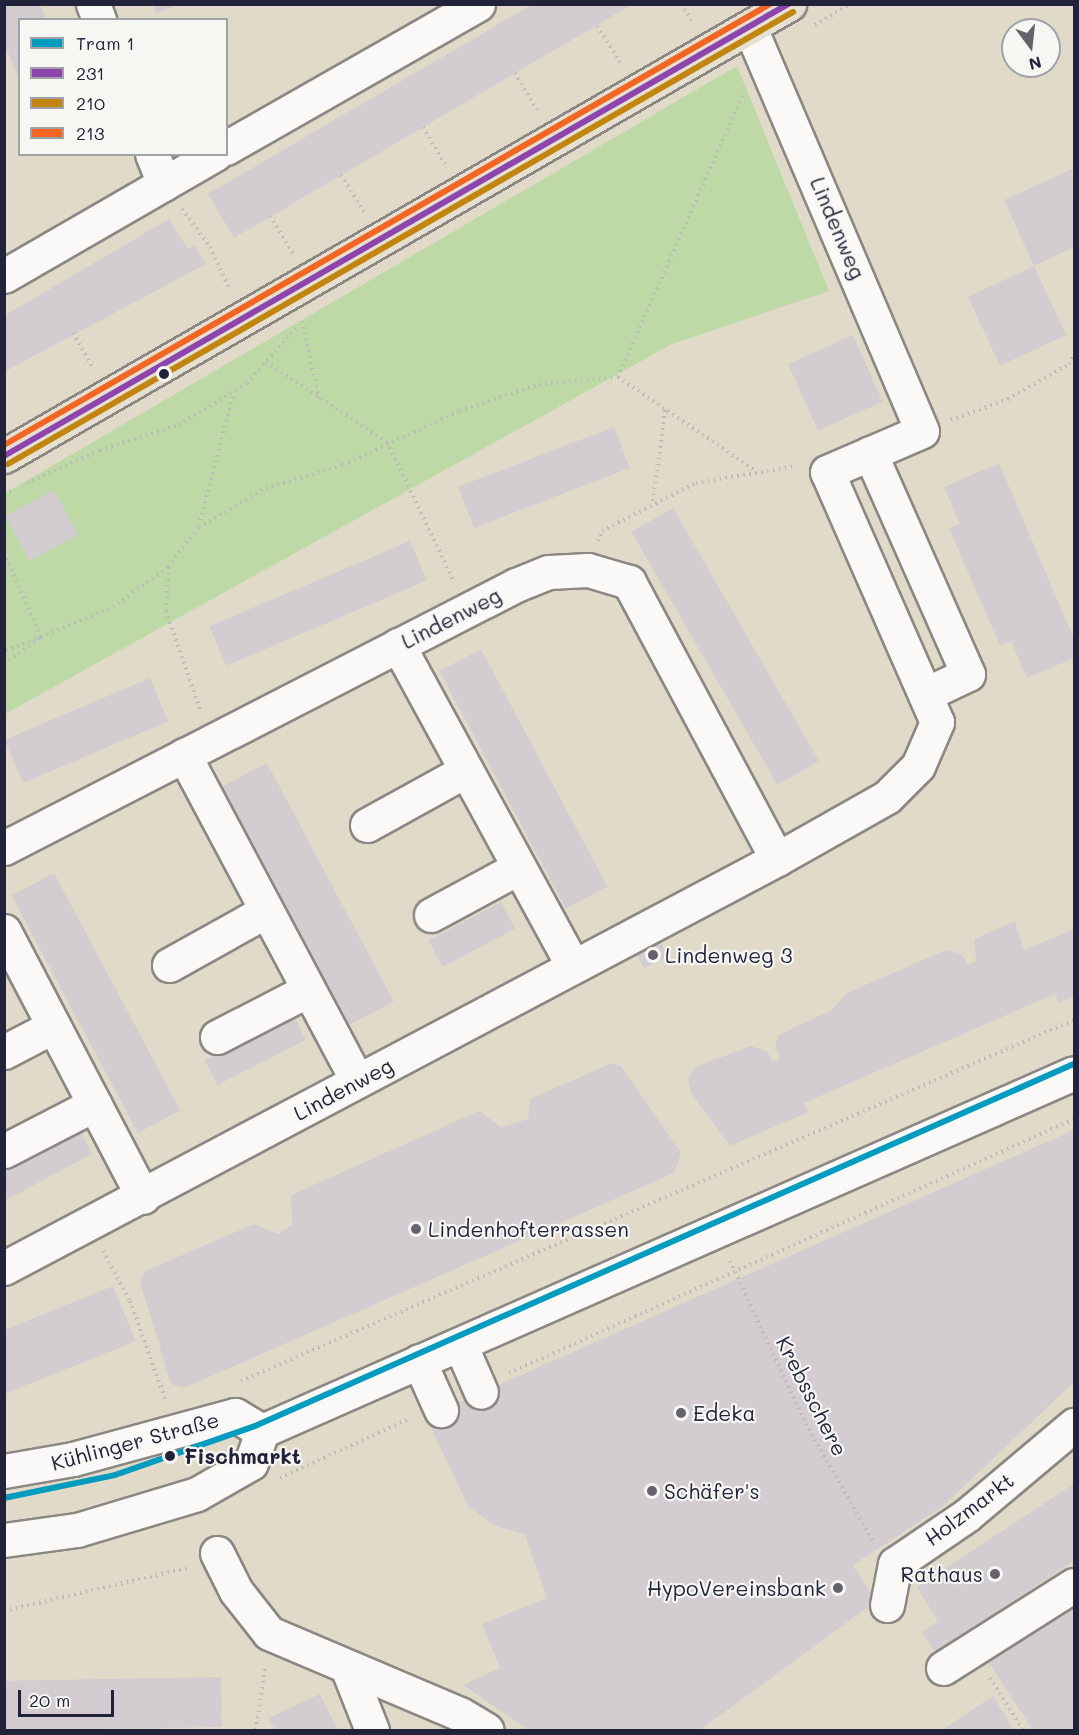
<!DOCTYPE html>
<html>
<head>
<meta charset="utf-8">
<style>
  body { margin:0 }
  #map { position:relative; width:1079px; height:1735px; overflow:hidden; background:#e2dac8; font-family:Mali,sans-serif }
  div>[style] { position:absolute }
  .green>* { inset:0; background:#bdd9a6 }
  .building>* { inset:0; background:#d3cdd1; transform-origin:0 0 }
  .path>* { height:4px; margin-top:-2px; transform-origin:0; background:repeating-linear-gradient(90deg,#bbbab9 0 1.5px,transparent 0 6px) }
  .roads { filter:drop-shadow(2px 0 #8b8782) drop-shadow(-2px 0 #8b8782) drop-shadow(0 2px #8b8782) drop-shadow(0 -2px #8b8782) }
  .minor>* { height:33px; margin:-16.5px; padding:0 16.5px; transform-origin:16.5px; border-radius:16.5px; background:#fbf9f7 }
  .major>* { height:33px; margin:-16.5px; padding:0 16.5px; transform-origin:16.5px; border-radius:16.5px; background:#e5e0d2 }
  .bus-1>* { height:6px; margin:-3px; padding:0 3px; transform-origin:3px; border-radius:3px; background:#8e44ad }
  .bus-2>* { height:6px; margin:-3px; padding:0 3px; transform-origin:3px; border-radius:3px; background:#c2850f }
  .bus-3>* { height:6px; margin:-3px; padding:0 3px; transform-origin:3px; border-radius:3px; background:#f26522 }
  .tram-1>* { height:6px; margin:-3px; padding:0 3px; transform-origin:3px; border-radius:3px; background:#039cbf }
  .dots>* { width:16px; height:16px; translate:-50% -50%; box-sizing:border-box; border:3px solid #f6f6f2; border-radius:50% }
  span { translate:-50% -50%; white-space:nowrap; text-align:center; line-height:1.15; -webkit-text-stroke:4.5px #f6f6f2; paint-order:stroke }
  .street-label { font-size:21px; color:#22223b }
  .poi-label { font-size:21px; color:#22223b }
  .left { translate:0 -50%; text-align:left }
  .right { translate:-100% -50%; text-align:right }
  .stop-label { font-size:21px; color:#22223b; font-weight:700 }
  .frame { position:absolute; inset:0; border:6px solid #22223b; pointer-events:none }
  .legend { position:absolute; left:18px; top:18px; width:210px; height:138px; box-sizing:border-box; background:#f6f6f2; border:2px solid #a1a1a9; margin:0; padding:8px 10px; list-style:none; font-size:18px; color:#22223b }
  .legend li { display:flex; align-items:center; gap:12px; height:30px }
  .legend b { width:30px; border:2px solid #a1a1a9 }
  .north { position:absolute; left:1001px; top:18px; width:60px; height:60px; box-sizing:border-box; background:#f6f6f2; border:2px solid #a1a1a9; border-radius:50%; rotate:165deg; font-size:16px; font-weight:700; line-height:24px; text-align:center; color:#22223b }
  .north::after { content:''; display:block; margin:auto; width:21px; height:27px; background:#65626c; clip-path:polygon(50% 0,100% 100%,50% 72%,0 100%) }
  .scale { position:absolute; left:18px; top:1690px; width:96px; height:27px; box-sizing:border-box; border:3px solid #22223b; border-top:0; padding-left:8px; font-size:18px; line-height:21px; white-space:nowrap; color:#22223b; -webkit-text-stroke:4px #f6f6f2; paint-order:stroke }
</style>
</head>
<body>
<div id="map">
  <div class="green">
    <i style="clip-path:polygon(737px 66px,829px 291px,672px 344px,5px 714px,4px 494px)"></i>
  </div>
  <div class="building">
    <i style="clip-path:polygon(4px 4px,40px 4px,46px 20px,20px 20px,20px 81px,4px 43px)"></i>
    <i style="clip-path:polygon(153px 4px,176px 4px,176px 5px,156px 13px)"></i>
    <i style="clip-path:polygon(533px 4px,633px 4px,234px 238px,208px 194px)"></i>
    <i style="clip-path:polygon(1072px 169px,1074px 247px,1034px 266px,1004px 200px)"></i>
    <i style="clip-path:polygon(169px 219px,188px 249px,194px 245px,206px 264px,4px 372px,4px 316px)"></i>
    <i style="left:1034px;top:266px;width:76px;height:73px;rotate:65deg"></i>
    <i style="left:853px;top:335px;width:73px;height:71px;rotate:66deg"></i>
    <i style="left:614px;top:427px;width:44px;height:167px;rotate:69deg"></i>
    <i style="clip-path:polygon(999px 463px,1074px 639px,1074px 658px,1027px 678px,1011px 641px,1000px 646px,949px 528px,960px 524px,944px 487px)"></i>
    <i style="left:54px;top:490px;width:51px;height:55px;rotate:62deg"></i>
    <i style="left:673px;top:508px;width:292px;height:48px;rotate:60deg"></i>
    <i style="left:410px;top:541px;width:43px;height:218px;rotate:67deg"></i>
    <i style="left:481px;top:649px;width:269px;height:47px;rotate:62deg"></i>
    <i style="left:150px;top:678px;width:47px;height:158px;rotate:67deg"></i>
    <i style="left:267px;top:763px;width:270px;height:50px;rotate:62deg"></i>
    <i style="left:54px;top:873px;width:269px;height:48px;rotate:62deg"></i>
    <i style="left:501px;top:902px;width:30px;height:82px;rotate:62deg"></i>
    <i style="clip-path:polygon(1015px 921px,1024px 950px,1074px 929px,1074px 996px,1059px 1003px,1055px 994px,804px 1103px,808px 1112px,730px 1146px,691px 1093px,688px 1078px,696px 1067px,750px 1046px,767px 1051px,773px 1062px,780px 1059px,775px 1045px,779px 1035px,832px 1010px,847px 993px,946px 950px,962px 954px,968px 965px,976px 961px,974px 939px)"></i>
    <i style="left:660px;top:941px;width:17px;height:27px;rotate:62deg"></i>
    <i style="left:293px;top:1015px;width:28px;height:99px;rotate:63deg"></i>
    <i style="clip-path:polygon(612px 1063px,621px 1066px,681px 1153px,674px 1173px,184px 1388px,171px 1384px,140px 1282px,145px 1271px,254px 1224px,278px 1234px,292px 1225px,291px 1195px,479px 1111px,501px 1127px,528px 1119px,530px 1099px)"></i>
    <i style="clip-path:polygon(79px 1129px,92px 1154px,4px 1201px,4px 1169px)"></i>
    <i style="clip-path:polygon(1074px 1130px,1074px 1382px,942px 1507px,853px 1565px,876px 1601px,700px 1730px,528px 1730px,463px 1685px,500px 1668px,482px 1624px,547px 1598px,525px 1534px,495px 1526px,468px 1506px,426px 1417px)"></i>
    <i style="clip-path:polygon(113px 1286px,136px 1341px,4px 1394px,4px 1330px)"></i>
    <i style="clip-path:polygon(1074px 1484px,1074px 1561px,935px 1652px,922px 1632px,938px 1621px,917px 1587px)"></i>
    <i style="clip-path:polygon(1074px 1608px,1074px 1730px,1033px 1730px,987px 1660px)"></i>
    <i style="left:221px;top:1677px;width:50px;height:217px;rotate:89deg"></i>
    <i style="clip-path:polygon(320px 1694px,338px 1730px,275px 1730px,269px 1718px)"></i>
    <i style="clip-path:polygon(993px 1696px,1014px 1730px,942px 1730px)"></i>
  </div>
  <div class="path">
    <i style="left:681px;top:4px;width:19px;rotate:58deg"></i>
    <i style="left:815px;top:25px;width:41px;rotate:-31deg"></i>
    <i style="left:597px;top:26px;width:43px;rotate:57.4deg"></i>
    <i style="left:515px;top:73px;width:43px;rotate:59.3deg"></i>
    <i style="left:423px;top:127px;width:43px;rotate:59.3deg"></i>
    <i style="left:341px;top:175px;width:44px;rotate:58.1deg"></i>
    <i style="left:182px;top:209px;width:47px;rotate:53.6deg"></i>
    <i style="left:210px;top:247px;width:47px;rotate:65.1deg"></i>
    <i style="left:270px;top:216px;width:44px;rotate:58.8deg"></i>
    <i style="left:302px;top:321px;width:79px;rotate:77.6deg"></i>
    <i style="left:73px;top:333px;width:39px;rotate:60deg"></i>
    <i style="left:266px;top:362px;width:145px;rotate:33.5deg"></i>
    <i style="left:387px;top:442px;width:153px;rotate:64.4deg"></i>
    <i style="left:618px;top:377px;width:167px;rotate:34.3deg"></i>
    <i style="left:951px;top:420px;width:61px;rotate:-20.2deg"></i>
    <i style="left:1008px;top:399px;width:70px;rotate:-29.8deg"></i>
    <i style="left:1069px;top:364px;width:10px;rotate:-61deg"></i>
    <i style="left:27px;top:483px;width:80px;rotate:-24.3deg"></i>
    <i style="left:100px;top:450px;width:83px;rotate:-17.6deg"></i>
    <i style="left:179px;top:425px;width:80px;rotate:-31.7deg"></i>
    <i style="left:247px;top:383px;width:74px;rotate:-48.3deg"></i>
    <i style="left:4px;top:494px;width:12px;rotate:-24deg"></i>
    <i style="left:653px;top:501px;width:92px;rotate:-82.5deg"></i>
    <i style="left:199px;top:526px;width:138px;rotate:-75.4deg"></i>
    <i style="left:598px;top:541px;width:11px;rotate:-68deg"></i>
    <i style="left:602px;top:531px;width:106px;rotate:-27.1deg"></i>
    <i style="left:696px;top:483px;width:101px;rotate:-9.6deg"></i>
    <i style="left:4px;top:553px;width:92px;rotate:66.2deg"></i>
    <i style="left:41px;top:637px;width:40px;rotate:159deg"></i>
    <i style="left:168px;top:567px;width:44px;rotate:92.6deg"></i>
    <i style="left:166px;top:611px;width:105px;rotate:71deg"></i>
    <i style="left:4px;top:664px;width:46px;rotate:-36.1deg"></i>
    <i style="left:41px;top:637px;width:78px;rotate:-22.6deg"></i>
    <i style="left:113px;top:607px;width:68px;rotate:-36deg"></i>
    <i style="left:168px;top:567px;width:51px;rotate:-52.2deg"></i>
    <i style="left:199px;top:527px;width:78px;rotate:-30.2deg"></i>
    <i style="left:266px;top:488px;width:80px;rotate:-16.6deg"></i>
    <i style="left:343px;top:465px;width:129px;rotate:-24.8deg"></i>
    <i style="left:460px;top:411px;width:83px;rotate:-18.9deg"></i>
    <i style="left:539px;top:384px;width:79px;rotate:-5.1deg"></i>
    <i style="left:618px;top:377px;width:310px;rotate:-66.2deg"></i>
    <i style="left:103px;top:1251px;width:57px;rotate:61.6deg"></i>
    <i style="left:130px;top:1301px;width:106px;rotate:70.2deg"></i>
    <i style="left:730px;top:1261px;width:180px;rotate:65deg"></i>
    <i style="left:806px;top:1424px;width:137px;rotate:60.3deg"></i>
    <i style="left:509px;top:1373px;width:619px;rotate:-24.21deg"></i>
    <i style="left:241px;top:1381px;width:908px;rotate:-23.43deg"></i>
    <i style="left:280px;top:1478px;width:142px;rotate:-24.6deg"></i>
    <i style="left:4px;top:1611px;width:188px;rotate:-13.2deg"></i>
    <i style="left:990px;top:1678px;width:62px;rotate:57.6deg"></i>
    <i style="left:256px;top:1730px;width:65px;rotate:-82deg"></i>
  </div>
  <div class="roads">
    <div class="minor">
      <i style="left:93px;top:4px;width:17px;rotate:69deg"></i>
      <i style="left:226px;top:148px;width:290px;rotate:-29.7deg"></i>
      <i style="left:152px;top:154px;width:32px;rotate:68deg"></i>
      <i style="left:4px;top:276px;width:244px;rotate:-30deg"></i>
      <i style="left:870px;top:453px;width:242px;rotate:66.1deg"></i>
      <i style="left:968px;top:674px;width:47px;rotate:154.5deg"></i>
      <i style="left:398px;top:645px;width:366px;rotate:61.4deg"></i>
      <i style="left:184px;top:755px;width:369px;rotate:62deg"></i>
      <i style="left:367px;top:825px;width:112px;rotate:-28.9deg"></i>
      <i style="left:4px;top:848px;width:576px;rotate:-27.19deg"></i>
      <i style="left:516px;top:585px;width:35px;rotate:-22deg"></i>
      <i style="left:549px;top:572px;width:39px;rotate:-3deg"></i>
      <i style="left:588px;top:570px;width:43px;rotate:16.3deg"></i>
      <i style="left:629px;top:582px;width:314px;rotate:61.9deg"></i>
      <i style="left:431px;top:915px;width:99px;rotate:-28.4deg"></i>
      <i style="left:4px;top:931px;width:300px;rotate:62.4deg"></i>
      <i style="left:169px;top:965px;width:111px;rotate:-29.1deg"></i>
      <i style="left:217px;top:1037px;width:102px;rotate:-27.3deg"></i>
      <i style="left:4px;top:1052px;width:56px;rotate:-27.5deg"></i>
      <i style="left:4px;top:1151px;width:102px;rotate:-27.3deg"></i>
      <i style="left:4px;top:1268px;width:875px;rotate:-27.88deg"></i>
      <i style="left:777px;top:859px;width:126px;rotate:-29.4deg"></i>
      <i style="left:887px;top:797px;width:44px;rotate:-45deg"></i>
      <i style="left:918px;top:766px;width:48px;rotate:-66.6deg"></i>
      <i style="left:937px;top:722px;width:273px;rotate:-113.7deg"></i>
      <i style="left:827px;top:472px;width:103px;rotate:-23.3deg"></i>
      <i style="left:922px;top:431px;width:439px;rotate:-113.1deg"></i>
      <i style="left:460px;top:1344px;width:52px;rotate:66.4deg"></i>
      <i style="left:419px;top:1361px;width:54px;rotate:65.8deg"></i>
      <i style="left:262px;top:1431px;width:887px;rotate:-23.79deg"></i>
      <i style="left:4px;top:1471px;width:70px;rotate:-9.9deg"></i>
      <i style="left:73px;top:1459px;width:168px;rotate:-15.2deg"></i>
      <i style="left:235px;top:1415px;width:31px;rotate:31deg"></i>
      <i style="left:4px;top:1540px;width:74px;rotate:-7.8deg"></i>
      <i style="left:77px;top:1530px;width:125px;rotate:-16.7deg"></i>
      <i style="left:197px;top:1494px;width:62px;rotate:-29.9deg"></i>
      <i style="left:251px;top:1463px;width:34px;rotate:-71deg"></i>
      <i style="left:217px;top:1553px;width:42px;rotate:63.4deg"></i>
      <i style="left:236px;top:1591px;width:53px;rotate:51.8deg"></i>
      <i style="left:269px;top:1633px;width:207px;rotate:23deg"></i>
      <i style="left:460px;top:1714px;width:31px;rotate:31deg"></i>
      <i style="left:887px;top:1605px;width:42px;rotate:-79deg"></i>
      <i style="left:895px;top:1564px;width:87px;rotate:-34.2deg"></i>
      <i style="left:967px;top:1515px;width:140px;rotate:-40.1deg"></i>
      <i style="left:347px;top:1667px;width:68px;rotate:68.4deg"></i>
      <i style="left:943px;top:1668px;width:155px;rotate:-32.4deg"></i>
    </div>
    <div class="major">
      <i style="left:4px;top:456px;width:906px;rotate:-29.93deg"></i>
    </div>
  </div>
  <div class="bus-1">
    <i style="left:4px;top:456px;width:905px;rotate:-29.96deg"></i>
  </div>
  <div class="bus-2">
    <i style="left:8px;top:464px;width:906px;rotate:-29.93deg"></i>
  </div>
  <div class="bus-3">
    <i style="left:4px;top:445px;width:884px;rotate:-29.93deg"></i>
  </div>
  <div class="tram-1">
    <i style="left:4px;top:1498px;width:113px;rotate:-11.7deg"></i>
    <i style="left:115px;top:1475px;width:148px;rotate:-19.3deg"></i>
    <i style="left:255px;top:1426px;width:895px;rotate:-23.85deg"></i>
  </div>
  <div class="dots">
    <i style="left:164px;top:374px;background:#22223b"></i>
    <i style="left:653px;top:955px;background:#65626c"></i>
    <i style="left:416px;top:1229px;background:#65626c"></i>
    <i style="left:681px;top:1413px;background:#65626c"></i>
    <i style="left:170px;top:1456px;background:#22223b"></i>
    <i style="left:652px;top:1491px;background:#65626c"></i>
    <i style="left:995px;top:1574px;background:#65626c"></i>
    <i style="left:838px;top:1588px;background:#65626c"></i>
  </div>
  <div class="street-label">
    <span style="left:838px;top:228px;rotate:67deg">Lindenweg</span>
    <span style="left:451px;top:618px;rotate:-27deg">Lindenweg</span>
    <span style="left:343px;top:1089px;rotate:-28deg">Lindenweg</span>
    <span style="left:812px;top:1396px;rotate:63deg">Krebsschere</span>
    <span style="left:135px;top:1441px;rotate:-15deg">Kühlinger Straße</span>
    <span style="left:969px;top:1509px;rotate:-37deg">Holzmarkt</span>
  </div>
  <div class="poi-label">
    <span class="left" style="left:665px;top:955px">Lindenweg 3</span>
    <span class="left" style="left:428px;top:1229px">Lindenhofterrassen</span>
    <span class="left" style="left:693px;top:1413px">Edeka</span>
    <span class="left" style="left:664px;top:1491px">Schäfer's</span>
    <span class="right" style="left:983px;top:1574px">Rathaus</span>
    <span class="right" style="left:826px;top:1588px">HypoVereinsbank</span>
  </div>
  <div class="stop-label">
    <span class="left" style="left:184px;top:1456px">Fischmarkt</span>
  </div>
  <div class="frame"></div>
  <ul class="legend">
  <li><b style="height:8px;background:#039cbf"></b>Tram 1</li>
  <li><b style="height:8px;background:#8e44ad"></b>231</li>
  <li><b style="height:8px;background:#c2850f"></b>210</li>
  <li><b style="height:8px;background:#f26522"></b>213</li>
  </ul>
  <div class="north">N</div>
  <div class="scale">20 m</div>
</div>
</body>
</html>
